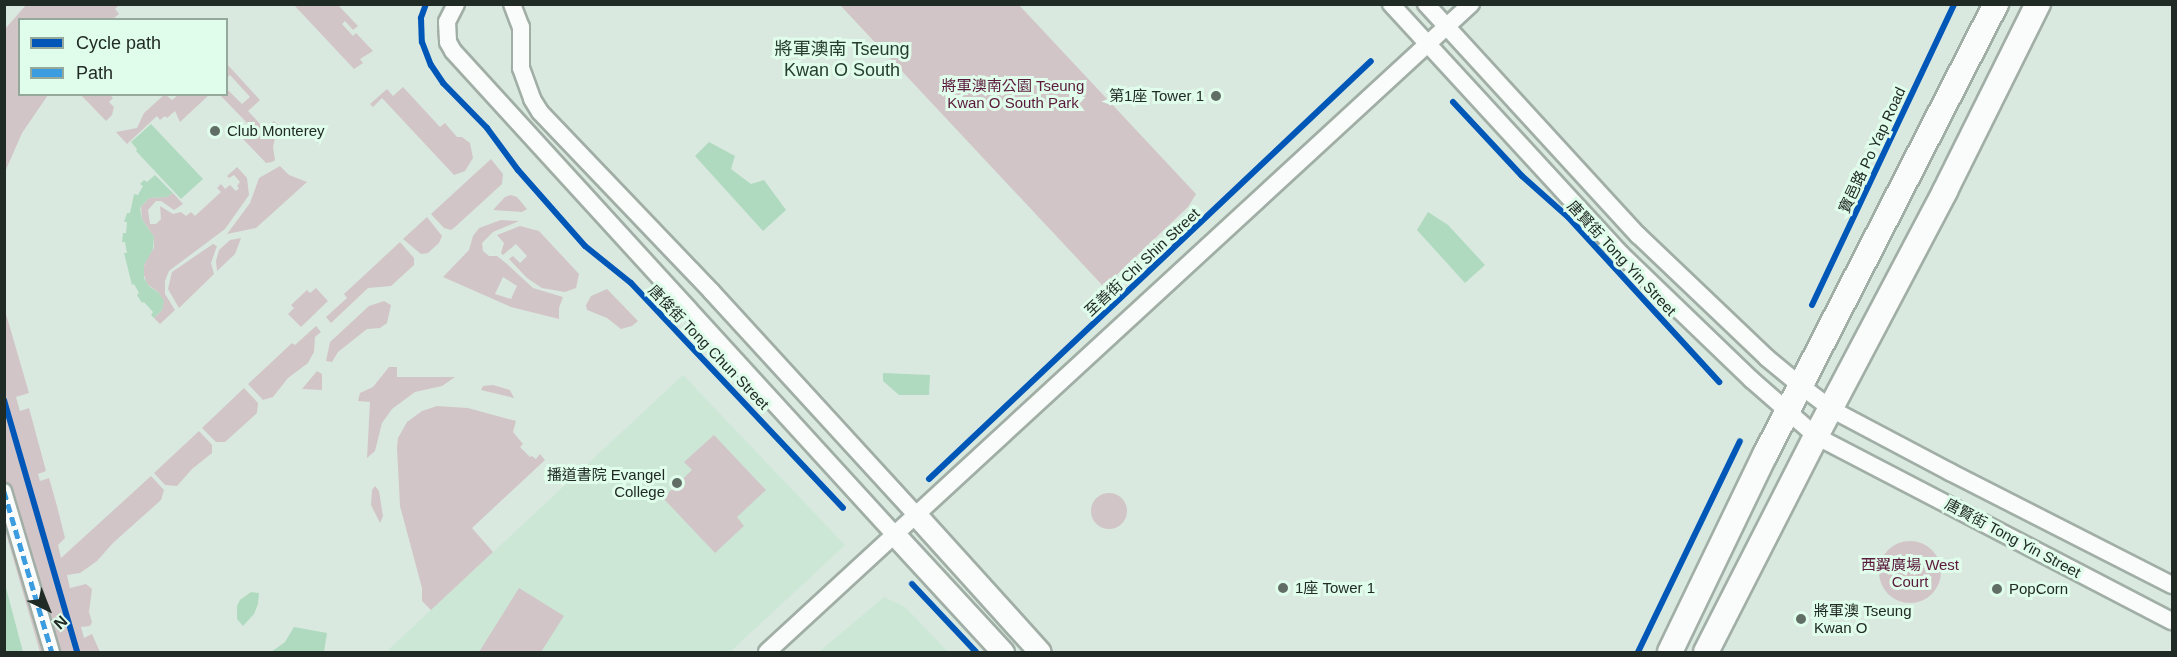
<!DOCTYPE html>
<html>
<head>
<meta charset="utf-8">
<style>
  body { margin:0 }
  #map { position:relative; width:2177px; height:657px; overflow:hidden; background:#d9e9df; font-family:Helvetica,"Noto Sans TC",sans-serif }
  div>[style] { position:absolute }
  .built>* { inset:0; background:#cce7d6 }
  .green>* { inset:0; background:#d2c5c8 }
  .round { border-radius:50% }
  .water>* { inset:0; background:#afdabf }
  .roads { filter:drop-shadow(2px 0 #a1aea6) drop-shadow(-2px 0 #a1aea6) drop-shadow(0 2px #a1aea6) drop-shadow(0 -2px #a1aea6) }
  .pedestrian>* { height:14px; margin:-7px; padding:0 7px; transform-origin:7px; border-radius:7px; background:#f9fcfa }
  .minor>* { height:16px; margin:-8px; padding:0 8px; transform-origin:8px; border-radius:8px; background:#f9fcfa }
  .tertiary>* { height:21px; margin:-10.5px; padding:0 10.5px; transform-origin:10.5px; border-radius:10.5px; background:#f9fcfa }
  .secondary>* { height:24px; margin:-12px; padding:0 12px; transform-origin:12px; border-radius:12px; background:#f9fcfa }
  .quiet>* { height:4.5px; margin-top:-2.25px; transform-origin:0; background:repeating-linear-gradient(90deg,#3c9ce0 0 9px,transparent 0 13.5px) }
  .cycleway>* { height:6px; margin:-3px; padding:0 3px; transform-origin:3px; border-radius:3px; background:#0057b8 }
  .dots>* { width:16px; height:16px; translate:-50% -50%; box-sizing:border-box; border:3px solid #e0fcea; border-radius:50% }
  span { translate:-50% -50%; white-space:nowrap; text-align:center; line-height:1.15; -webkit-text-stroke:6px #e0fcea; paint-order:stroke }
  .park-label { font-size:15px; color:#5b193b }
  .poi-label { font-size:15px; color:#212b25 }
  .right { translate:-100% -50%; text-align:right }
  .left { translate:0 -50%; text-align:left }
  .street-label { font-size:15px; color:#212b25 }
  .quarter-label { font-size:18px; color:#263d2f }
  .frame { position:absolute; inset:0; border:6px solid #212b25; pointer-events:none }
  .legend { position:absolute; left:18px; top:18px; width:210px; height:78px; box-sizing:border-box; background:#e0fcea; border:2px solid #94a89b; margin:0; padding:8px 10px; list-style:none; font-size:18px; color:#212b25 }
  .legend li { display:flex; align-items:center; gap:12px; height:30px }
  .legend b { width:30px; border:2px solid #94a89b }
  .north { position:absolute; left:18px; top:579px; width:60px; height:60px; -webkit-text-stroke:4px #e0fcea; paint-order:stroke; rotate:137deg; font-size:16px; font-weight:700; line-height:24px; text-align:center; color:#212b25 }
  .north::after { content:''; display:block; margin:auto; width:21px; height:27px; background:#212b25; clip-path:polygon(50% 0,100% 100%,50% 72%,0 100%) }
</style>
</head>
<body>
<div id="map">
  <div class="built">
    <i style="clip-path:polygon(683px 375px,845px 545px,730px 652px,386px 652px)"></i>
    <i style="clip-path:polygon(884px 597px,905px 607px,948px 652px,819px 652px)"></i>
  </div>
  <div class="green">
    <i style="clip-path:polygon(26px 5px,119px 5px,115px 9px,119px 14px,113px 19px,20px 20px,20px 94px,48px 95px,22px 133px,5px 172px,5px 29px)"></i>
    <i style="clip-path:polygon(294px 5px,338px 5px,358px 26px,353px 30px,345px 21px,342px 24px,353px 36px,356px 33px,373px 51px,360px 59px,363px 63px,354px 69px)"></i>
    <i style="clip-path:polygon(840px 5px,1019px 5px,1196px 194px,1188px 207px,1104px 287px)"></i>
    <i style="clip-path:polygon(227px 64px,260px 100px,248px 111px,262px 126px,266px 123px,269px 126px,274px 121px,278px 125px,273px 147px,275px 160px,272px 162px,266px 163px,240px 136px,250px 126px,220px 95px,226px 94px,227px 89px,242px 104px,250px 97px,230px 75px,227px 78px)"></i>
    <i style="clip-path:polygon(403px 87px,440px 127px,445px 123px,457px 137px,462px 137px,470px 143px,473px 158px,465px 171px,454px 175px,382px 98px,373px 107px,370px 104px,387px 89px,393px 96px)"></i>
    <i style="clip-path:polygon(165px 94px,172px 100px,178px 95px,209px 95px,180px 122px,175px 111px,167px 118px,165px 116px,160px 120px,157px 116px,127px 144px,116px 132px,137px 128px,144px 113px)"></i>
    <i style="clip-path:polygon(81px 95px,111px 96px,113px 98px,109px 102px,114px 107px,112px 115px,106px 121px)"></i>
    <i style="clip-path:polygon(491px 159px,503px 174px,502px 184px,455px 227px,451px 230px,444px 228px,431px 214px)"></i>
    <i style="clip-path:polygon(280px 166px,289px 175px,307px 182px,256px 228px,227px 234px,250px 203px,259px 178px)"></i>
    <i style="clip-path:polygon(237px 167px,247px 178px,249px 195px,225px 229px,169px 271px,165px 281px,165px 294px,175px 310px,160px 324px,154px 318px,162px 310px,163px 300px,158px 292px,147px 284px,143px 272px,145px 261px,154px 248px,154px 237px,142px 219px,141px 207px,149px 198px,167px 197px,173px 193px,183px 204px,174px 210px,161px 201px,156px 201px,148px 210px,150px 224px,156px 224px,161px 219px,160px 206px,173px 214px,181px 212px,186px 216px,191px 212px,195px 216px,221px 192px,217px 188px,221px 184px,225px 189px,230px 185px,236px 191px,239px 188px,237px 186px,240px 182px,234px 175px,229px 178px,227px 176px)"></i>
    <i style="clip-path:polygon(511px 195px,517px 197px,527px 209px,522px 212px,493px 210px,505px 197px)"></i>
    <i style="clip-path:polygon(427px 217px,442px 236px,439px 243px,428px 253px,421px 254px,403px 239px)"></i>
    <i style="clip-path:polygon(evenodd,501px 220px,519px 221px,493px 232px,482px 243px,483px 251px,489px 256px,497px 256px,507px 264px,533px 288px,563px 297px,559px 308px,559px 319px,511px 307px,443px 277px,469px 250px,473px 236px,479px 228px,501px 220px,503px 277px,517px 286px,511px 299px,495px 294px,503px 277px)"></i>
    <i style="clip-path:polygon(520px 226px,539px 231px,579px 274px,576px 288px,565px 292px,542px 288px,527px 278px,509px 259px,513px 256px,520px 263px,527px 256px,516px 244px,503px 255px,501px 253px,504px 243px,497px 235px)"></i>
    <i style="clip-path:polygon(241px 238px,235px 254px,217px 271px,216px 261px,219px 250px,230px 240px)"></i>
    <i style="clip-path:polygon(400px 242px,414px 258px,414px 265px,391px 286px,368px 288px,331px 323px,326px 317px,347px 298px,344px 294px)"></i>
    <i style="clip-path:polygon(213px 244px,217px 246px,211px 263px,214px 274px,179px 308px,168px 289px,172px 272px)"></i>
    <i style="clip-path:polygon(316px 288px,328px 301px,301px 327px,288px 314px,294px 308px,291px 305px,307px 290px,310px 293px)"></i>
    <i style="clip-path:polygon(607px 289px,638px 321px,632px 326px,621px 329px,607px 318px,587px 310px,586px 305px,591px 296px)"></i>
    <i style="clip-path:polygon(384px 301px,391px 305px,387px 323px,380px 328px,367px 329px,338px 352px,332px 362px,326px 361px,330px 342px,369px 306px)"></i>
    <i style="clip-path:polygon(4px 307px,29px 393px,16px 397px,20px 411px,29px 408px,46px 471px,38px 474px,40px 481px,49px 478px,57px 506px,65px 538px,58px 545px,61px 558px,151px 476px,164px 490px,161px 500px,113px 543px,97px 561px,80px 573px,67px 575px,70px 588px,86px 584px,92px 589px,89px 612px,92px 622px,90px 626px,81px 627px,84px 638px,92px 634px,100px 652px,40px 652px,5px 530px)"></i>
    <i style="clip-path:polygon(316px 326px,321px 332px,315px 337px,314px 352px,308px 363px,288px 378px,273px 397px,263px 400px,248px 384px,292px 343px,295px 345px)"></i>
    <i style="clip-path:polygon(389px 367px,397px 367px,397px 377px,455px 377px,442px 386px,415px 392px,392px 409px,382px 423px,375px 451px,367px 458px,370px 402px,358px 401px,360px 393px,373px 387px)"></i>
    <i style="clip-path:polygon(317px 371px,322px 374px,322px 390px,302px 389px)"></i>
    <i style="clip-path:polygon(493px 385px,510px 390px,514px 398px,481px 390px,483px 386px)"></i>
    <i style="clip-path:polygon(244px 388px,258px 403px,257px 413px,225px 442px,216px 442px,202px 428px)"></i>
    <i style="clip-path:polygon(437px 406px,468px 408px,516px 421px,513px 432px,523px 444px,520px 447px,530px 457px,532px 456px,536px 459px,540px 454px,545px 460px,472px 528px,493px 552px,431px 610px,422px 601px,422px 588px,400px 506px,397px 448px,398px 438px,407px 422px,422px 411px)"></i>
    <i style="clip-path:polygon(199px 431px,212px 445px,212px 453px,192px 469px,177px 486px,165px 485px,154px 473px)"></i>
    <i style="clip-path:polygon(714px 435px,766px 490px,737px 517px,744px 526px,715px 553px,663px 498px,692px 470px,684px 462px)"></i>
    <i style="clip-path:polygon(375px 486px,379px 491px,383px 516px,380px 523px,371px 505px,372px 490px)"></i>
    <i class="round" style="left:1091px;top:493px;width:36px;height:36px"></i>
    <i class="round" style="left:1879px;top:541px;width:62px;height:62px"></i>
    <i style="clip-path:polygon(519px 588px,564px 616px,541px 652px,479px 652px)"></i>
  </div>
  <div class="water">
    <i style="clip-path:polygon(151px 124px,203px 179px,181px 199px,136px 151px,137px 149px,131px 142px)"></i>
    <i style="clip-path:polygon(709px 142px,735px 156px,731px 169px,751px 184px,764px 180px,786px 210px,763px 231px,695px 156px)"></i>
    <i style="clip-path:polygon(155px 175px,173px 193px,167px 197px,149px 198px,140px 208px,142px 219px,154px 237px,153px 249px,144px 265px,144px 278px,149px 286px,159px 293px,164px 301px,162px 310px,154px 318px,151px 315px,153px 312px,144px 302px,142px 303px,137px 295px,139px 293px,134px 284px,132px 285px,124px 253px,127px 253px,125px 242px,122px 242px,123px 233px,126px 233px,127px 222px,124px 222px,127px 213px,130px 213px,134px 194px,138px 195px,143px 186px,140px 184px,144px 180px,147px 182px)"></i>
    <i style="clip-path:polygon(1428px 212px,1448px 225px,1485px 265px,1465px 283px,1417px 230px)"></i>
    <i style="clip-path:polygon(883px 373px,930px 375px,929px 395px,899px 395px,883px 381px)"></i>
    <i style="clip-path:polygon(4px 584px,5px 584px,23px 652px,5px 652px)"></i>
    <i style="clip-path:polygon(251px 592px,259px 593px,258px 604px,254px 614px,243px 626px,237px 619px,237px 606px,240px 600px)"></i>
    <i style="clip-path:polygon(294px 627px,327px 633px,324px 652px,271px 652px,285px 642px)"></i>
  </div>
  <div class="roads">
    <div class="pedestrian">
      <i style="left:4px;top:491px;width:168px;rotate:73.4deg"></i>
    </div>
    <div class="minor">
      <i style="left:456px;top:4px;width:20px;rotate:117deg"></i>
      <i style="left:447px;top:22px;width:20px;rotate:87deg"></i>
      <i style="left:448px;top:42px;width:10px;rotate:61deg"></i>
      <i style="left:453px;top:51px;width:654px;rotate:47.6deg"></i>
      <i style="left:512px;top:4px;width:25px;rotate:69deg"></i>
      <i style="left:521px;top:27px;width:41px;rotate:90deg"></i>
      <i style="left:521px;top:68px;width:33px;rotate:70deg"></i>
      <i style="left:532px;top:99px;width:15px;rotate:58deg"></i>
      <i style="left:540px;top:112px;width:248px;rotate:46.3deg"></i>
      <i style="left:711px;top:291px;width:305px;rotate:47.5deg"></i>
      <i style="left:1391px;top:4px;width:338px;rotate:47.4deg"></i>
      <i style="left:1620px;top:253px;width:183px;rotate:43.9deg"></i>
      <i style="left:1752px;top:380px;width:85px;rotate:41.2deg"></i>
      <i style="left:1816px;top:436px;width:401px;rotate:27.5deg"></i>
      <i style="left:1426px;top:4px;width:314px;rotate:47.5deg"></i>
      <i style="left:1638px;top:235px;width:178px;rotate:43.6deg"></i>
      <i style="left:1767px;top:358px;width:44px;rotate:39.5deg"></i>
      <i style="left:1801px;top:386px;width:38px;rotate:37deg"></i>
      <i style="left:1831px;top:409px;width:135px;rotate:27.9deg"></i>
      <i style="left:1950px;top:472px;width:249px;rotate:27deg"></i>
      <i style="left:767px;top:652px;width:957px;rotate:-42.63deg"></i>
    </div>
    <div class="tertiary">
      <i style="left:917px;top:516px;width:183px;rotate:47.9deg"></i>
      <i style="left:894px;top:534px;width:161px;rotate:47.3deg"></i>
    </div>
    <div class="secondary">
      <i style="left:1670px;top:652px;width:219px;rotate:-64.3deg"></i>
      <i style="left:1765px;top:455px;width:507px;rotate:-62.88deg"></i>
      <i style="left:1706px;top:652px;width:242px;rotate:-63deg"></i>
      <i style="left:1816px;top:436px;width:277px;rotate:-62.2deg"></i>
      <i style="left:1945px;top:191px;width:209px;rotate:-63.6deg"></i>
    </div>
  </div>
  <div class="quiet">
    <i style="left:4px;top:491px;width:168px;rotate:73.4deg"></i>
  </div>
  <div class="cycleway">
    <i style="left:426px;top:4px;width:15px;rotate:110deg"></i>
    <i style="left:421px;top:18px;width:24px;rotate:88deg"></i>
    <i style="left:422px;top:42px;width:25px;rotate:69deg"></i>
    <i style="left:431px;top:65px;width:22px;rotate:56deg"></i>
    <i style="left:443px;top:83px;width:63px;rotate:45.6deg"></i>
    <i style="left:487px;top:128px;width:52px;rotate:53.6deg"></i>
    <i style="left:518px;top:170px;width:101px;rotate:48.6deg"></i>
    <i style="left:585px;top:246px;width:59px;rotate:38.8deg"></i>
    <i style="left:631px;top:283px;width:309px;rotate:46.7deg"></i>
    <i style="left:1453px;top:102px;width:101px;rotate:47deg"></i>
    <i style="left:1522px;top:176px;width:62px;rotate:41.7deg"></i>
    <i style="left:1568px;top:217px;width:224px;rotate:47.5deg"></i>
    <i style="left:1812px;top:305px;width:333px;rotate:-64.7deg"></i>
    <i style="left:4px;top:400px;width:262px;rotate:73.8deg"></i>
    <i style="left:929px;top:479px;width:608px;rotate:-43.4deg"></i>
    <i style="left:912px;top:584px;width:93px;rotate:46.7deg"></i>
    <i style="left:1638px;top:652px;width:234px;rotate:-64.2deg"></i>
  </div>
  <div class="dots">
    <i style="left:1216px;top:96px;background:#616e66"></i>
    <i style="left:215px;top:131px;background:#616e66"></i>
    <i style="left:677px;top:483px;background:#616e66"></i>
    <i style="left:1283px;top:588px;background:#616e66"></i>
    <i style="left:1997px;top:589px;background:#616e66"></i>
    <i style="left:1801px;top:619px;background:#616e66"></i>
  </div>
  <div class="park-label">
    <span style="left:1013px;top:94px">將軍澳南公園 Tseung<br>Kwan O South Park</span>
    <span style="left:1910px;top:573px">西翼廣場 West<br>Court</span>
  </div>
  <div class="poi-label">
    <span class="right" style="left:1204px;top:96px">第1座 Tower 1</span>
    <span class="left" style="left:227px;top:131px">Club Monterey</span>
    <span class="right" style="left:665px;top:483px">播道書院 Evangel<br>College</span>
    <span class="left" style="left:1295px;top:588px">1座 Tower 1</span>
    <span class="left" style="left:2009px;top:589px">PopCorn</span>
    <span class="left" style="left:1814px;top:619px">將軍澳 Tseung<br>Kwan O</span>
  </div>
  <div class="street-label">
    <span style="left:1872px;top:150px;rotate:-65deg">寶邑路 Po Yap Road</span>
    <span style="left:1622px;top:258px;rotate:47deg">唐賢街 Tong Yin Street</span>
    <span style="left:1142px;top:262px;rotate:-43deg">至善街 Chi Shin Street</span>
    <span style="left:709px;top:347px;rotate:46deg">唐俊街 Tong Chun Street</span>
    <span style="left:2013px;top:538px;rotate:28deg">唐賢街 Tong Yin Street</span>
  </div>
  <div class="quarter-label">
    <span style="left:842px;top:60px">將軍澳南 Tseung<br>Kwan O South</span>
  </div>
  <div class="frame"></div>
  <ul class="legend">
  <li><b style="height:8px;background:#0057b8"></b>Cycle path</li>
  <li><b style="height:8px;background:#3c9ce0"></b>Path</li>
  </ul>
  <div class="north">N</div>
</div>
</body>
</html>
